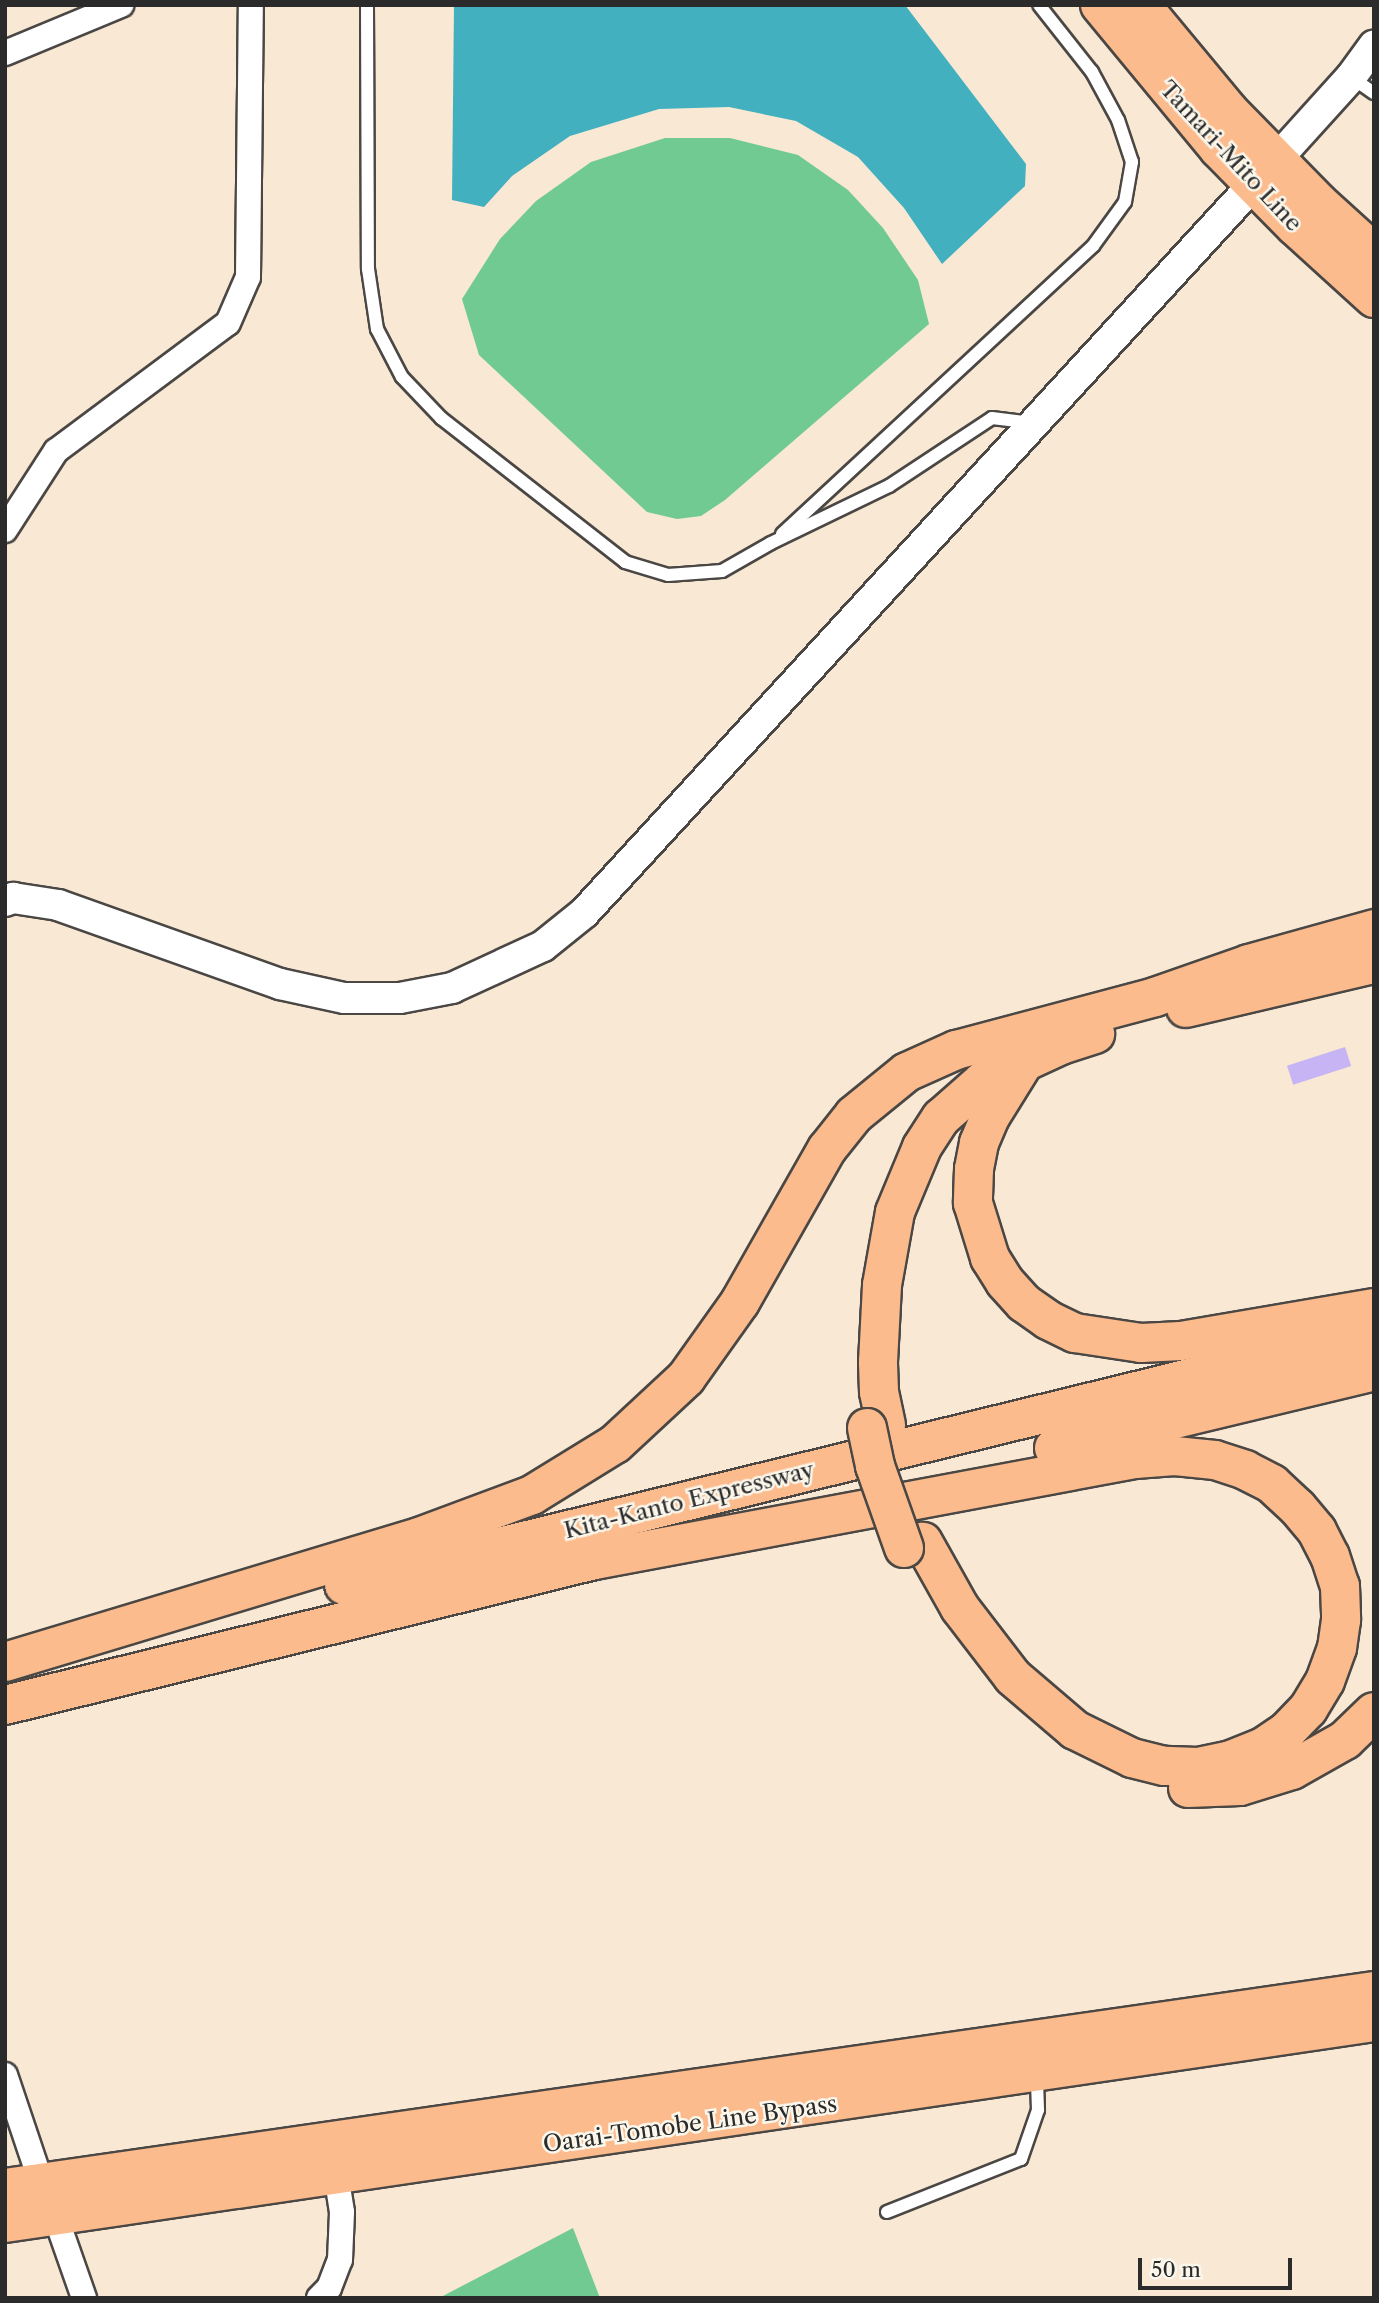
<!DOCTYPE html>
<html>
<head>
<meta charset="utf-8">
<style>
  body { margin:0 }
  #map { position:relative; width:1379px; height:2303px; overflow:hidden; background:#f8e8d4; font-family:"Libre Caslon Text",serif }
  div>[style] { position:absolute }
  .green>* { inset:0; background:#70ca91 }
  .water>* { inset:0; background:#42b0bf }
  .building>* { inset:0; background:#c7b4f4; transform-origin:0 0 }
  .roads { filter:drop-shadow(2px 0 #4a4744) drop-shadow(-2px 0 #4a4744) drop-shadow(0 2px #4a4744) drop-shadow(0 -2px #4a4744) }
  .service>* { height:12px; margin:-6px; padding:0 6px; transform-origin:6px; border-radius:6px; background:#fff }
  .minor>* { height:24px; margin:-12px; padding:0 12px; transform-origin:12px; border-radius:12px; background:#fff }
  .tertiary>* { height:30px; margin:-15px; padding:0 15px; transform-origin:15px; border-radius:15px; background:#fff }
  .primary>* { height:38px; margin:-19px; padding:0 19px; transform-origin:19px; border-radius:19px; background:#fbbb8d }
  .motorway>* { height:38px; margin:-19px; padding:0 19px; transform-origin:19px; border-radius:19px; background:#fbbb8d }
  .bridges { filter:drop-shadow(2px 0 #4a4744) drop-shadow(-2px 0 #4a4744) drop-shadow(0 2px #4a4744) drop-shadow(0 -2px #4a4744) }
  .motorway-bridge>* { height:38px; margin:-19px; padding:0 19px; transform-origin:19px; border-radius:19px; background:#fbbb8d }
  span { translate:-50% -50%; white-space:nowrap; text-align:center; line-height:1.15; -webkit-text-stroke:5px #fbf7ec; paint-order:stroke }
  .street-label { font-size:23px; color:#2b2b2b }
  .frame { position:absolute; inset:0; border:7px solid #2b2b2b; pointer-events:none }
  .scale { position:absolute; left:1138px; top:2258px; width:154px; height:32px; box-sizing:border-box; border:4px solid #2b2b2b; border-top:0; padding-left:9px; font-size:21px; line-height:24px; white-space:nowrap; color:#2b2b2b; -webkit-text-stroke:5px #fbf7ec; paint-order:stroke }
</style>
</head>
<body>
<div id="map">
  <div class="green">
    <i style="clip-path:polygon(665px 138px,730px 138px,798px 155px,848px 190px,883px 228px,918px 280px,929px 324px,725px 500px,701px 516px,677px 519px,647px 512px,479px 355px,462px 299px,500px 239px,536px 201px,591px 162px)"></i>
    <i style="clip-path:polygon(573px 2228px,600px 2298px,439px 2298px)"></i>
  </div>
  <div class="water">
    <i style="clip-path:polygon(454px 5px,905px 5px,1026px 164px,1025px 186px,942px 264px,904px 208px,858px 157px,796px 121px,729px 107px,659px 109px,570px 136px,512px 176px,484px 207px,452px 200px)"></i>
  </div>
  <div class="building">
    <i style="left:1345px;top:1047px;width:20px;height:61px;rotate:72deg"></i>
  </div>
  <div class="roads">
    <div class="service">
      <i style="left:367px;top:5px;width:264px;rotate:89.8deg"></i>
      <i style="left:368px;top:269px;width:61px;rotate:81.5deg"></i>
      <i style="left:377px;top:329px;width:54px;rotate:62.5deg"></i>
      <i style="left:402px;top:377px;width:57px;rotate:46.4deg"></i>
      <i style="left:441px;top:418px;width:234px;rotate:38deg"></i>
      <i style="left:625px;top:562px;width:45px;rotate:16.8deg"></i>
      <i style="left:668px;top:575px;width:54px;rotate:-4.2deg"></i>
      <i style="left:722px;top:571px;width:56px;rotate:-29.7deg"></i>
      <i style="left:771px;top:543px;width:131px;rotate:-25.8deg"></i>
      <i style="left:889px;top:486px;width:123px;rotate:-33.4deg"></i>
      <i style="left:992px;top:418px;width:38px;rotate:7deg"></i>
      <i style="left:1351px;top:77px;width:28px;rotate:35deg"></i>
      <i style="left:782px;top:534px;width:424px;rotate:-42.8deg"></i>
      <i style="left:1093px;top:246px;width:54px;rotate:-54deg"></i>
      <i style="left:1125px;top:202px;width:41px;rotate:-80.1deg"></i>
      <i style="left:1132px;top:162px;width:44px;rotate:-108.4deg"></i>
      <i style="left:1118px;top:120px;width:55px;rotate:-118.4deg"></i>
      <i style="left:1092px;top:72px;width:85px;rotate:-128.3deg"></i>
      <i style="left:887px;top:2212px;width:144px;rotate:-21.6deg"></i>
      <i style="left:1021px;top:2159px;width:52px;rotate:-70.9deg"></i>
      <i style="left:1038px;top:2110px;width:34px;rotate:-92deg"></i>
    </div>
    <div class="minor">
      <i style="left:5px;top:53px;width:126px;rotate:-22.5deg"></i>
      <i style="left:5px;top:530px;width:94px;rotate:-57.2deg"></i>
      <i style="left:56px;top:451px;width:214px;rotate:-36.7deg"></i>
      <i style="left:228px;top:323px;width:50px;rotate:-66.5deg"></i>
      <i style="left:248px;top:277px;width:272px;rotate:-89.4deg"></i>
      <i style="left:5px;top:2075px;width:113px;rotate:71.4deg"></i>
      <i style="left:55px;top:2215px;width:88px;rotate:70.7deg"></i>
      <i style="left:319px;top:2298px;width:14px;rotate:-45deg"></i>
      <i style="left:329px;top:2288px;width:30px;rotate:-69deg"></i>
      <i style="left:340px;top:2260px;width:48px;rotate:-87.6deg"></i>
      <i style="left:342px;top:2212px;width:37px;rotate:-99deg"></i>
    </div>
    <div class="tertiary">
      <i style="left:5px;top:901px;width:9px;rotate:-21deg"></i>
      <i style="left:13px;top:898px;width:46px;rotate:8.8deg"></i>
      <i style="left:58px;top:905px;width:236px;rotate:19.6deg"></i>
      <i style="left:280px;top:984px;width:66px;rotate:12.3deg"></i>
      <i style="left:344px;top:998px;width:56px"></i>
      <i style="left:400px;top:998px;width:53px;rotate:-10.9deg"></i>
      <i style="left:452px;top:988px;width:100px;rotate:-24.8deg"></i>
      <i style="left:543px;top:946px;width:53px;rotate:-38.8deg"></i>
      <i style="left:584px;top:913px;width:1023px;rotate:-47.42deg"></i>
      <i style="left:1276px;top:160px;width:112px;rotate:-47.9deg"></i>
      <i style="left:1351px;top:77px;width:39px;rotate:-54deg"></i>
    </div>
    <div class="primary">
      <i style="left:1100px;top:5px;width:187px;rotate:50.4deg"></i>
      <i style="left:1219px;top:149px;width:108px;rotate:45.4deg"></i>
      <i style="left:1295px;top:226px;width:107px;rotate:42.3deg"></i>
      <i style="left:1141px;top:5px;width:138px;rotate:50.3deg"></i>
      <i style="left:1229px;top:111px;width:127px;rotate:45.6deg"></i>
      <i style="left:1318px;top:202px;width:76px;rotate:42.3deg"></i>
      <i style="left:5px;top:2188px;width:1383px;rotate:-8.19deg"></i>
      <i style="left:5px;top:2223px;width:1384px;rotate:-8.35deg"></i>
    </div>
    <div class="motorway">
      <i style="left:1186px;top:1008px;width:193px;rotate:-13.2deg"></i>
      <i style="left:1023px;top:1064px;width:62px;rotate:121.9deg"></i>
      <i style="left:990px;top:1117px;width:28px;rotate:113deg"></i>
      <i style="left:979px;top:1143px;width:26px;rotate:101deg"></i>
      <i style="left:974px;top:1169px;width:34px;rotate:92deg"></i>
      <i style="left:973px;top:1203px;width:58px;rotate:72.8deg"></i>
      <i style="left:990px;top:1258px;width:28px;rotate:58deg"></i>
      <i style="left:1005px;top:1282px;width:28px;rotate:48deg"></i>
      <i style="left:1024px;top:1303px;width:29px;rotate:35deg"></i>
      <i style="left:1048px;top:1320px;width:30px;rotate:26deg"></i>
      <i style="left:1075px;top:1333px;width:67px;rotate:8.6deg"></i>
      <i style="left:1141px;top:1343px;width:40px;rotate:-2.9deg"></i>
      <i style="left:1181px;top:1341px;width:196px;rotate:-9.7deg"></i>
      <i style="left:886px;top:1425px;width:34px;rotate:-102deg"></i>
      <i style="left:879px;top:1392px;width:30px;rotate:-92deg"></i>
      <i style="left:878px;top:1362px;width:77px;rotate:-87deg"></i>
      <i style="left:882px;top:1285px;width:74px;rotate:-79.9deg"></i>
      <i style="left:895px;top:1212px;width:70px;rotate:-67.4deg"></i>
      <i style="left:922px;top:1147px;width:35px;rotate:-57deg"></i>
      <i style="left:941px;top:1118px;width:56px;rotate:-41.4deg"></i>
      <i style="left:983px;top:1081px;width:86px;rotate:-24.8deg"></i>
      <i style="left:1061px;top:1045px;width:36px;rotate:-18deg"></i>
      <i style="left:1054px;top:1448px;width:329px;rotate:-13.5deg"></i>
      <i style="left:589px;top:1561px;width:555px;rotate:-10.58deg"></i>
      <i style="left:1135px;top:1459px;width:40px;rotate:-4.3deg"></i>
      <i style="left:1175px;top:1456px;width:40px;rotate:5.7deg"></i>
      <i style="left:1215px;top:1460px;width:32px;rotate:18deg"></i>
      <i style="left:1245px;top:1470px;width:30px;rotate:27deg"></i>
      <i style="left:1272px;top:1484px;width:34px;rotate:43deg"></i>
      <i style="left:1297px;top:1507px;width:31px;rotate:50deg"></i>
      <i style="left:1317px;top:1531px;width:28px;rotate:63deg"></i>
      <i style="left:1330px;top:1556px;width:32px;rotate:72deg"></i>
      <i style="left:1340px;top:1586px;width:34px;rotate:88deg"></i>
      <i style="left:1341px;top:1620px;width:28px;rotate:98deg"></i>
      <i style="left:1337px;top:1648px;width:35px;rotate:110deg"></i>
      <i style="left:1325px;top:1681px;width:33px;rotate:121deg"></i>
      <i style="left:1308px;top:1709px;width:30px;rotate:134deg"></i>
      <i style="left:1287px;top:1731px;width:29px;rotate:146deg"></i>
      <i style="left:1263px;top:1747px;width:35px;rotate:158deg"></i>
      <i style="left:1231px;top:1760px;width:34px;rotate:168deg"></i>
      <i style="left:1198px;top:1767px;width:34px;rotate:-178deg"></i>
      <i style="left:1164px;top:1766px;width:33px;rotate:-166deg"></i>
      <i style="left:1132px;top:1758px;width:64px;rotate:-153.8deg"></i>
      <i style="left:1075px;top:1730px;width:82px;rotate:-139.5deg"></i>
      <i style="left:1013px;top:1677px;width:87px;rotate:-127.5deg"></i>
      <i style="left:960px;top:1608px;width:76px;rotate:-119.3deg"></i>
      <i style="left:344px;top:1585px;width:1060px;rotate:-13.75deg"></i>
      <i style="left:5px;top:1662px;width:432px;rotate:-16.8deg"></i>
      <i style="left:419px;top:1537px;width:121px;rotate:-20.4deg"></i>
      <i style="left:532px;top:1495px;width:97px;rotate:-31.6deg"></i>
      <i style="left:615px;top:1444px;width:97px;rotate:-42.9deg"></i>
      <i style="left:686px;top:1378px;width:93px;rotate:-54.6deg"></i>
      <i style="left:740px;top:1302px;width:176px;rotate:-60.4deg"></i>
      <i style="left:827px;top:1149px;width:43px;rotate:-51.5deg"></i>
      <i style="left:854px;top:1115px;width:68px;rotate:-39.1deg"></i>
      <i style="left:907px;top:1072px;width:54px;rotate:-24.2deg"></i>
      <i style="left:956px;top:1050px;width:206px;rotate:-14.9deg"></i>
      <i style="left:1155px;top:997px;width:100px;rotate:-19.3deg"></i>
      <i style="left:1249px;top:964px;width:130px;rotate:-15.6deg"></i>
      <i style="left:5px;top:1705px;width:628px;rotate:-13.82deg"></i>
      <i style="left:1188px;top:1788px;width:52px;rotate:-2.2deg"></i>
      <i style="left:1240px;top:1786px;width:54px;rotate:-17.1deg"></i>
      <i style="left:1292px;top:1770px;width:61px;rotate:-29.5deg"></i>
      <i style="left:1345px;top:1740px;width:40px;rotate:-44deg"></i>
    </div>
  </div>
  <div class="bridges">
    <div class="motorway-bridge">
      <i style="left:867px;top:1428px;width:39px;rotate:78deg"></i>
      <i style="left:875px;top:1466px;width:87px;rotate:70.5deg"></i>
    </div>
  </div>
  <div class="street-label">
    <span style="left:1231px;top:156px;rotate:47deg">Tamari-Mito Line</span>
    <span style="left:689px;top:1500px;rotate:-14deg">Kita-Kanto Expressway</span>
    <span style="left:690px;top:2124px;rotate:-8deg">Oarai-Tomobe Line Bypass</span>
  </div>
  <div class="frame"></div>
  <div class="scale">50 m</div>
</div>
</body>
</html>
